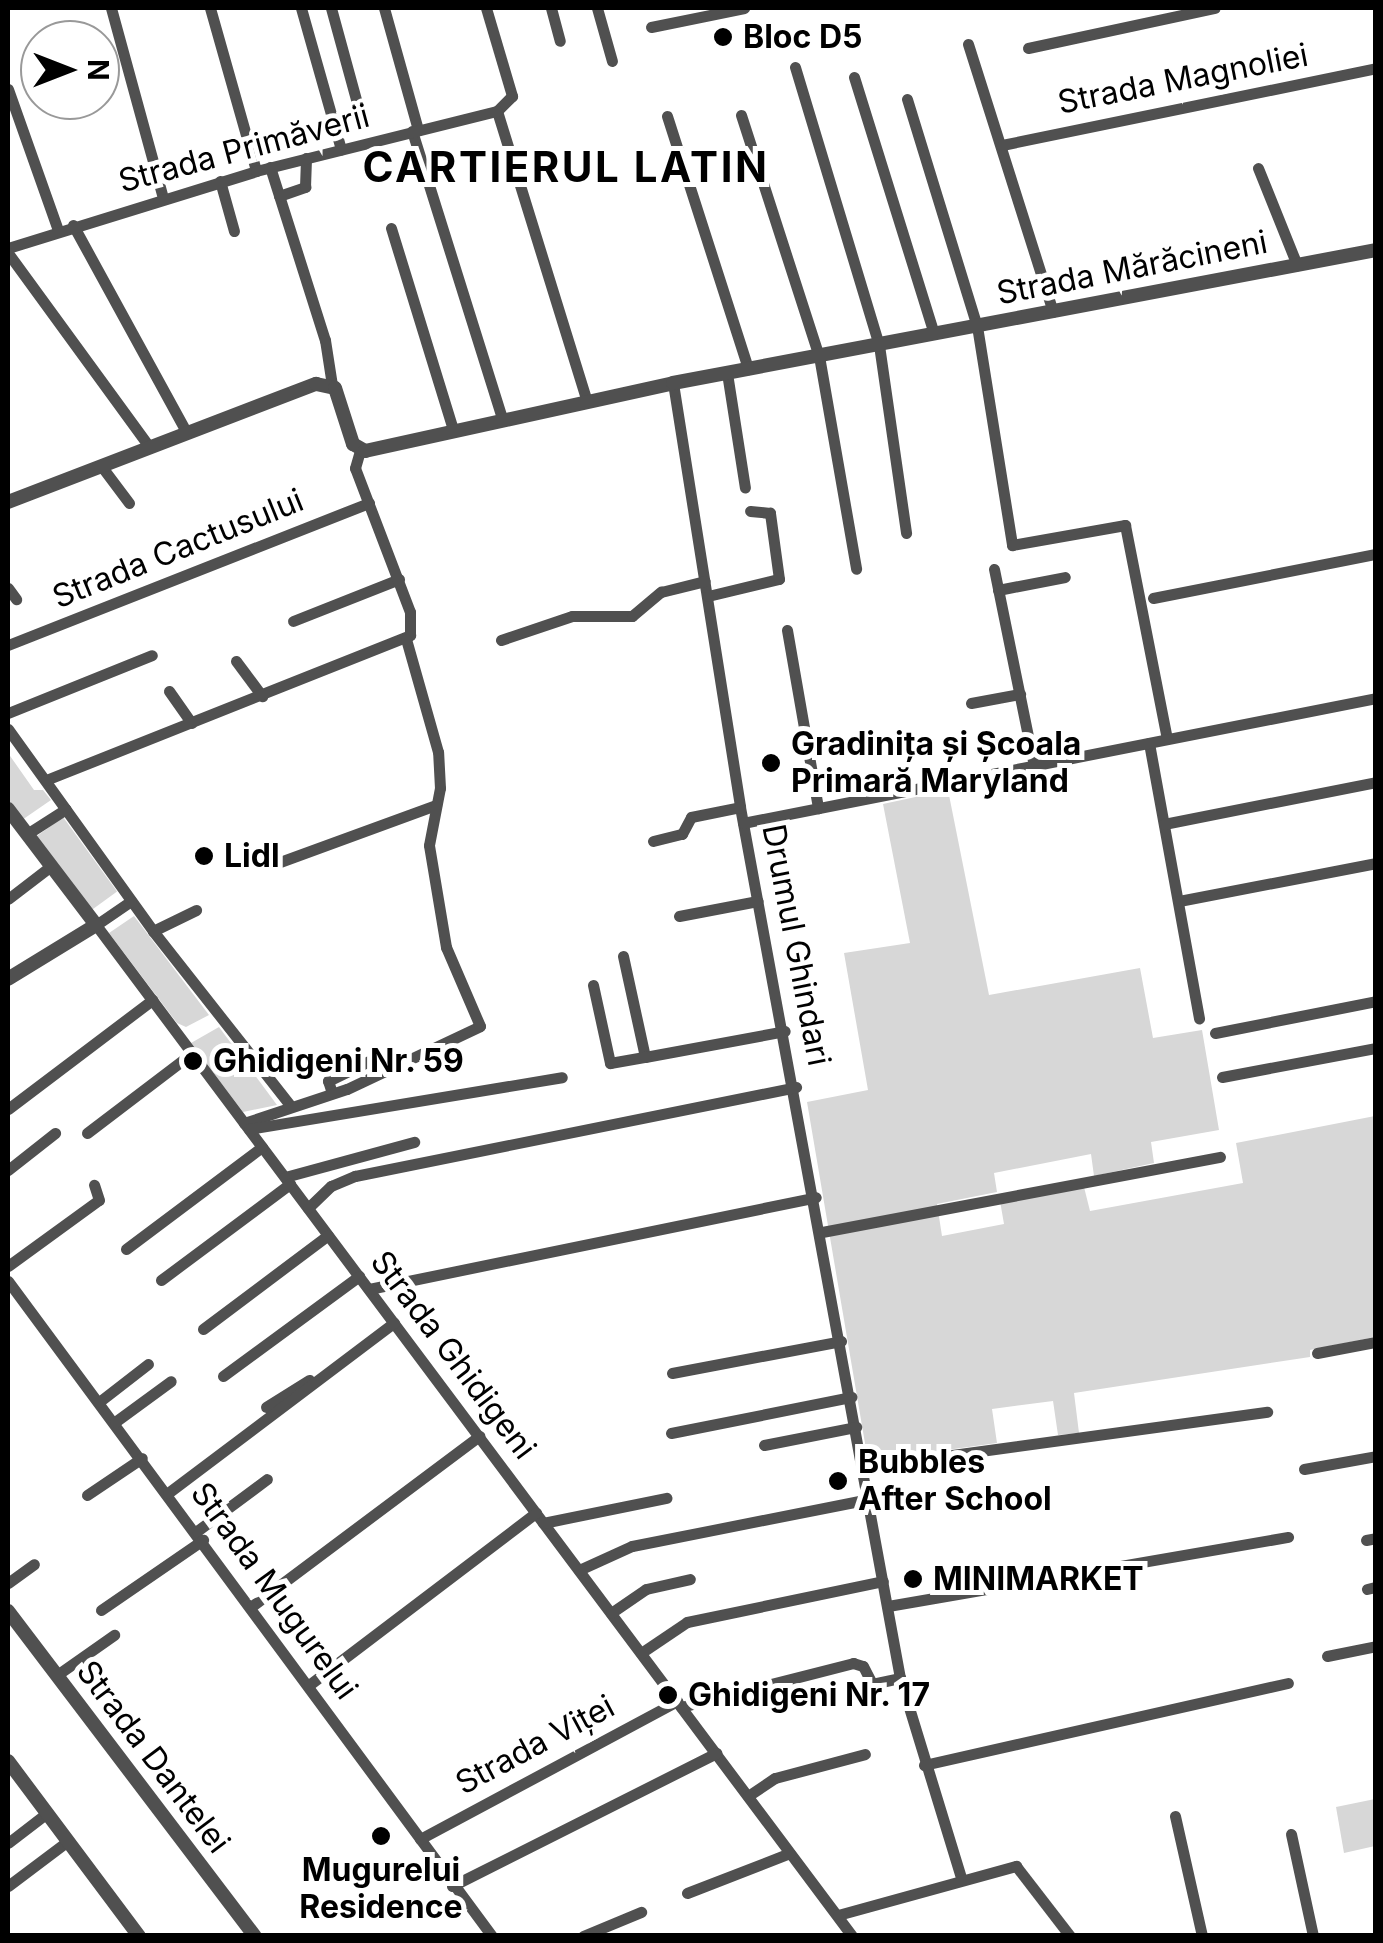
<!DOCTYPE html>
<html>
<head>
<meta charset="utf-8">
<style>
  body { margin:0 }
  #map { position:relative; width:1383px; height:1943px; overflow:hidden; background:#fff; font-family:Inter,sans-serif }
  div>[style] { position:absolute }
  .green>* { inset:0; background:#d7d7d7; transform-origin:0 0 }
  .minor>* { height:11px; margin:-5.5px; padding:0 5.5px; transform-origin:5.5px; border-radius:5.5px; background:#505050 }
  .tertiary>* { height:14px; margin:-7px; padding:0 7px; transform-origin:7px; border-radius:7px; background:#505050 }
  .dots>* { width:28px; height:28px; translate:-50% -50%; box-sizing:border-box; border:5px solid #fff; border-radius:50% }
  span { translate:-50% -50%; white-space:nowrap; text-align:center; line-height:1.15; -webkit-text-stroke:10px #fff; paint-order:stroke }
  .poi-label { font-size:32px; color:#000; font-weight:700 }
  .left { translate:0 -50%; text-align:left }
  .street-label { font-size:32px; color:#000 }
  .district-label { font-size:42px; color:#000; font-weight:700; letter-spacing:2.5px }
  .frame { position:absolute; inset:0; border:10px solid #000; pointer-events:none }
  .north { position:absolute; left:20px; top:20px; width:100px; height:100px; box-sizing:border-box; background:#fff; border:2px solid #999; border-radius:50%; rotate:90deg; font-size:28px; font-weight:700; line-height:40px; text-align:center; color:#000 }
  .north::after { content:''; display:block; margin:auto; width:35px; height:45px; background:#000; clip-path:polygon(50% 0,100% 100%,50% 72%,0 100%) }
</style>
</head>
<body>
<div id="map">
  <div class="green">
    <i style="clip-path:polygon(8px 753px,34px 790px,43px 790px,51px 800px,22px 820px,8px 801px)"></i>
    <i style="clip-path:polygon(948px 790px,989px 995px,1140px 968px,1153px 1038px,1202px 1030px,1219px 1130px,1151px 1142px,1154px 1163px,1094px 1176px,1091px 1154px,994px 1173px,997px 1192px,937px 1204px,942px 1236px,1004px 1224px,1000px 1201px,1084px 1187px,1090px 1211px,1243px 1183px,1236px 1143px,1375px 1116px,1375px 1337px,1310px 1350px,1310px 1357px,1074px 1393px,1079px 1433px,1058px 1435px,1053px 1401px,992px 1409px,997px 1443px,868px 1461px,807px 1102px,868px 1090px,844px 953px,910px 943px,883px 804px)"></i>
    <i style="left:63px;top:817px;width:92px;height:34px;rotate:54deg"></i>
    <i style="clip-path:polygon(134px 916px,209px 1015px,186px 1027px,177px 1023px,109px 933px)"></i>
    <i style="clip-path:polygon(219px 1027px,277px 1105px,243px 1112px,191px 1043px)"></i>
    <i style="clip-path:polygon(1375px 1799px,1375px 1846px,1344px 1853px,1336px 1807px)"></i>
  </div>
  <div class="minor">
    <i style="left:111px;top:8px;width:197px;rotate:74.7deg"></i>
    <i style="left:210px;top:8px;width:169px;rotate:74.2deg"></i>
    <i style="left:301px;top:8px;width:147px;rotate:74.2deg"></i>
    <i style="left:331px;top:8px;width:103px;rotate:74.7deg"></i>
    <i style="left:384px;top:8px;width:127px;rotate:74.4deg"></i>
    <i style="left:486px;top:8px;width:92px;rotate:73.5deg"></i>
    <i style="left:512px;top:96px;width:21px;rotate:135deg"></i>
    <i style="left:497px;top:111px;width:304px;rotate:72.8deg"></i>
    <i style="left:551px;top:8px;width:34px;rotate:75deg"></i>
    <i style="left:597px;top:8px;width:55px;rotate:74.2deg"></i>
    <i style="left:651px;top:27px;width:95px;rotate:-11.5deg"></i>
    <i style="left:968px;top:44px;width:281px;rotate:72.4deg"></i>
    <i style="left:1028px;top:48px;width:191px;rotate:-12.1deg"></i>
    <i style="left:795px;top:67px;width:290px;rotate:73.2deg"></i>
    <i style="left:879px;top:345px;width:190px;rotate:81.8deg"></i>
    <i style="left:854px;top:77px;width:269px;rotate:72.7deg"></i>
    <i style="left:8px;top:89px;width:150px;rotate:70.5deg"></i>
    <i style="left:907px;top:99px;width:238px;rotate:72.9deg"></i>
    <i style="left:977px;top:326px;width:222px;rotate:80.9deg"></i>
    <i style="left:1012px;top:545px;width:115px;rotate:-10deg"></i>
    <i style="left:1125px;top:525px;width:218px;rotate:78.9deg"></i>
    <i style="left:741px;top:115px;width:253px;rotate:72.1deg"></i>
    <i style="left:819px;top:356px;width:216px;rotate:80.1deg"></i>
    <i style="left:667px;top:116px;width:266px;rotate:72.2deg"></i>
    <i style="left:412px;top:131px;width:302px;rotate:72.6deg"></i>
    <i style="left:1002px;top:145px;width:382px;rotate:-11.6deg"></i>
    <i style="left:270px;top:167px;width:182px;rotate:72.4deg"></i>
    <i style="left:325px;top:340px;width:46px;rotate:81.2deg"></i>
    <i style="left:1258px;top:168px;width:105px;rotate:68.1deg"></i>
    <i style="left:220px;top:181px;width:52px;rotate:74.4deg"></i>
    <i style="left:279px;top:196px;width:28px;rotate:-19deg"></i>
    <i style="left:305px;top:187px;width:29px;rotate:-88deg"></i>
    <i style="left:73px;top:225px;width:237px;rotate:61.3deg"></i>
    <i style="left:391px;top:228px;width:211px;rotate:72.9deg"></i>
    <i style="left:8px;top:248px;width:260px;rotate:-17.2deg"></i>
    <i style="left:256px;top:171px;width:248px;rotate:-14deg"></i>
    <i style="left:8px;top:253px;width:241px;rotate:53.9deg"></i>
    <i style="left:727px;top:373px;width:116px;rotate:81.1deg"></i>
    <i style="left:673px;top:383px;width:429px;rotate:81deg"></i>
    <i style="left:740px;top:807px;width:886px;rotate:79.59deg"></i>
    <i style="left:900px;top:1678px;width:208px;rotate:73deg"></i>
    <i style="left:102px;top:467px;width:45px;rotate:53.1deg"></i>
    <i style="left:994px;top:569px;width:200px;rotate:78.5deg"></i>
    <i style="left:8px;top:588px;width:14px;rotate:54deg"></i>
    <i style="left:998px;top:590px;width:68px;rotate:-11deg"></i>
    <i style="left:708px;top:596px;width:73px;rotate:-13.5deg"></i>
    <i style="left:779px;top:579px;width:67px;rotate:-97.8deg"></i>
    <i style="left:770px;top:513px;width:20px;rotate:-174deg"></i>
    <i style="left:1153px;top:598px;width:227px;rotate:-11.2deg"></i>
    <i style="left:293px;top:621px;width:114px;rotate:-21.6deg"></i>
    <i style="left:787px;top:630px;width:181px;rotate:80.1deg"></i>
    <i style="left:501px;top:640px;width:75px;rotate:-18.7deg"></i>
    <i style="left:572px;top:616px;width:60px"></i>
    <i style="left:632px;top:616px;width:38px;rotate:-40deg"></i>
    <i style="left:661px;top:592px;width:45px;rotate:-14deg"></i>
    <i style="left:8px;top:645px;width:388px;rotate:-21.5deg"></i>
    <i style="left:236px;top:661px;width:44px;rotate:53.4deg"></i>
    <i style="left:169px;top:691px;width:39px;rotate:55deg"></i>
    <i style="left:971px;top:703px;width:50px;rotate:-10.4deg"></i>
    <i style="left:8px;top:713px;width:155px;rotate:-21.9deg"></i>
    <i style="left:8px;top:729px;width:249px;rotate:54.3deg"></i>
    <i style="left:153px;top:931px;width:220px;rotate:51.8deg"></i>
    <i style="left:1149px;top:743px;width:280px;rotate:79.7deg"></i>
    <i style="left:46px;top:780px;width:392px;rotate:-21.7deg"></i>
    <i style="left:410px;top:635px;width:23px;rotate:-90deg"></i>
    <i style="left:410px;top:612px;width:154px;rotate:-110.9deg"></i>
    <i style="left:355px;top:468px;width:19px;rotate:-74deg"></i>
    <i style="left:743px;top:823px;width:645px;rotate:-11.17deg"></i>
    <i style="left:1164px;top:824px;width:216px;rotate:-11.2deg"></i>
    <i style="left:27px;top:834px;width:46px;rotate:-32.7deg"></i>
    <i style="left:653px;top:841px;width:30px;rotate:-14deg"></i>
    <i style="left:682px;top:834px;width:19px;rotate:-62deg"></i>
    <i style="left:691px;top:817px;width:50px;rotate:-11.5deg"></i>
    <i style="left:269px;top:866px;width:178px;rotate:-20.1deg"></i>
    <i style="left:8px;top:899px;width:54px;rotate:-37.5deg"></i>
    <i style="left:131px;top:901px;width:42px;rotate:145.6deg"></i>
    <i style="left:96px;top:925px;width:1262px;rotate:53.21deg"></i>
    <i style="left:1179px;top:901px;width:201px;rotate:-10.9deg"></i>
    <i style="left:679px;top:916px;width:80px;rotate:-10.8deg"></i>
    <i style="left:153px;top:931px;width:48px;rotate:-26deg"></i>
    <i style="left:623px;top:956px;width:103px;rotate:77.7deg"></i>
    <i style="left:645px;top:1057px;width:142px;rotate:-10.5deg"></i>
    <i style="left:593px;top:985px;width:80px;rotate:77.7deg"></i>
    <i style="left:610px;top:1063px;width:36px;rotate:-10deg"></i>
    <i style="left:1215px;top:1033px;width:164px;rotate:-11.2deg"></i>
    <i style="left:1222px;top:1077px;width:157px;rotate:-10.7deg"></i>
    <i style="left:332px;top:1093px;width:13px;rotate:-108deg"></i>
    <i style="left:328px;top:1081px;width:48px;rotate:-26deg"></i>
    <i style="left:8px;top:1109px;width:181px;rotate:-37.1deg"></i>
    <i style="left:244px;top:1123px;width:108px;rotate:-18.3deg"></i>
    <i style="left:347px;top:1089px;width:147px;rotate:-25.3deg"></i>
    <i style="left:480px;top:1026px;width:86px;rotate:-113.3deg"></i>
    <i style="left:446px;top:947px;width:103px;rotate:-99.5deg"></i>
    <i style="left:429px;top:845px;width:58px;rotate:-79.1deg"></i>
    <i style="left:440px;top:788px;width:36px;rotate:-93deg"></i>
    <i style="left:438px;top:752px;width:117px;rotate:-105.8deg"></i>
    <i style="left:249px;top:1129px;width:317px;rotate:-9.4deg"></i>
    <i style="left:87px;top:1133px;width:132px;rotate:-37.3deg"></i>
    <i style="left:8px;top:1170px;width:60px;rotate:-38.2deg"></i>
    <i style="left:285px;top:1177px;width:134px;rotate:-15.2deg"></i>
    <i style="left:308px;top:1208px;width:32px;rotate:-44deg"></i>
    <i style="left:331px;top:1186px;width:26px;rotate:-23deg"></i>
    <i style="left:355px;top:1176px;width:450px;rotate:-11.4deg"></i>
    <i style="left:822px;top:1232px;width:405px;rotate:-10.7deg"></i>
    <i style="left:126px;top:1249px;width:170px;rotate:-36.9deg"></i>
    <i style="left:8px;top:1266px;width:112px;rotate:-36deg"></i>
    <i style="left:99px;top:1200px;width:16px;rotate:-108deg"></i>
    <i style="left:161px;top:1280px;width:161px;rotate:-36.7deg"></i>
    <i style="left:8px;top:1281px;width:814px;rotate:53.54deg"></i>
    <i style="left:369px;top:1289px;width:456px;rotate:-11.6deg"></i>
    <i style="left:203px;top:1329px;width:156px;rotate:-36.9deg"></i>
    <i style="left:1317px;top:1353px;width:60px;rotate:-10.6deg"></i>
    <i style="left:672px;top:1373px;width:172px;rotate:-10.7deg"></i>
    <i style="left:223px;top:1376px;width:169px;rotate:-36.3deg"></i>
    <i style="left:99px;top:1402px;width:62px;rotate:-37.8deg"></i>
    <i style="left:266px;top:1407px;width:51px;rotate:-32.1deg"></i>
    <i style="left:115px;top:1422px;width:69px;rotate:-36.2deg"></i>
    <i style="left:671px;top:1433px;width:184px;rotate:-11.3deg"></i>
    <i style="left:764px;top:1445px;width:94px;rotate:-11.1deg"></i>
    <i style="left:864px;top:1467px;width:407px;rotate:-7.8deg"></i>
    <i style="left:1304px;top:1469px;width:73px;rotate:-10.2deg"></i>
    <i style="left:168px;top:1493px;width:283px;rotate:-37deg"></i>
    <i style="left:87px;top:1495px;width:66px;rotate:-33.9deg"></i>
    <i style="left:543px;top:1523px;width:126px;rotate:-11.5deg"></i>
    <i style="left:197px;top:1531px;width:87px;rotate:-36.6deg"></i>
    <i style="left:1366px;top:1540px;width:10px;rotate:-11deg"></i>
    <i style="left:579px;top:1570px;width:58px;rotate:-24.4deg"></i>
    <i style="left:632px;top:1546px;width:242px;rotate:-11.2deg"></i>
    <i style="left:8px;top:1583px;width:32px;rotate:-36deg"></i>
    <i style="left:1367px;top:1589px;width:9px;rotate:-13deg"></i>
    <i style="left:252px;top:1606px;width:284px;rotate:-36.8deg"></i>
    <i style="left:888px;top:1606px;width:406px;rotate:-9.8deg"></i>
    <i style="left:101px;top:1610px;width:124px;rotate:-34.5deg"></i>
    <i style="left:611px;top:1613px;width:42px;rotate:-34.4deg"></i>
    <i style="left:646px;top:1589px;width:45px;rotate:-12.8deg"></i>
    <i style="left:641px;top:1653px;width:55px;rotate:-34deg"></i>
    <i style="left:687px;top:1622px;width:200px;rotate:-11.8deg"></i>
    <i style="left:1327px;top:1656px;width:50px;rotate:-11.5deg"></i>
    <i style="left:57px;top:1675px;width:70px;rotate:-35.1deg"></i>
    <i style="left:309px;top:1685px;width:285px;rotate:-37.2deg"></i>
    <i style="left:681px;top:1707px;width:178px;rotate:-14.3deg"></i>
    <i style="left:853px;top:1663px;width:10px;rotate:17deg"></i>
    <i style="left:863px;top:1666px;width:20px;rotate:63deg"></i>
    <i style="left:872px;top:1684px;width:29px;rotate:-12deg"></i>
    <i style="left:924px;top:1765px;width:373px;rotate:-12.7deg"></i>
    <i style="left:748px;top:1796px;width:32px;rotate:-34deg"></i>
    <i style="left:775px;top:1778px;width:93px;rotate:-14.9deg"></i>
    <i style="left:1175px;top:1816px;width:123px;rotate:77.3deg"></i>
    <i style="left:1291px;top:1834px;width:104px;rotate:77.8deg"></i>
    <i style="left:420px;top:1839px;width:292px;rotate:-28.2deg"></i>
    <i style="left:8px;top:1843px;width:49px;rotate:-37.6deg"></i>
    <i style="left:8px;top:1886px;width:75px;rotate:-36.9deg"></i>
    <i style="left:452px;top:1886px;width:296px;rotate:-26.7deg"></i>
    <i style="left:687px;top:1893px;width:110px;rotate:-21.2deg"></i>
    <i style="left:838px;top:1915px;width:185px;rotate:-15.4deg"></i>
    <i style="left:1016px;top:1866px;width:88px;rotate:52.4deg"></i>
    <i style="left:583px;top:1936px;width:63px;rotate:-22.5deg"></i>
  </div>
  <div class="tertiary">
    <i style="left:8px;top:502px;width:330px;rotate:-21deg"></i>
    <i style="left:316px;top:384px;width:19px;rotate:12deg"></i>
    <i style="left:335px;top:388px;width:59px;rotate:72.2deg"></i>
    <i style="left:353px;top:444px;width:14px;rotate:30deg"></i>
    <i style="left:365px;top:451px;width:315px;rotate:-12.4deg"></i>
    <i style="left:673px;top:383px;width:715px;rotate:-10.71deg"></i>
    <i style="left:8px;top:809px;width:146px;rotate:52.8deg"></i>
    <i style="left:96px;top:925px;width:103px;rotate:148.5deg"></i>
    <i style="left:8px;top:1611px;width:408px;rotate:52.8deg"></i>
    <i style="left:8px;top:1761px;width:219px;rotate:53.2deg"></i>
  </div>
  <div class="dots">
    <i style="left:723px;top:37px;background:#000"></i>
    <i style="left:771px;top:763px;background:#000"></i>
    <i style="left:204px;top:856px;background:#000"></i>
    <i style="left:193px;top:1061px;background:#000"></i>
    <i style="left:838px;top:1481px;background:#000"></i>
    <i style="left:913px;top:1579px;background:#000"></i>
    <i style="left:668px;top:1695px;background:#000"></i>
    <i style="left:381px;top:1836px;background:#000"></i>
  </div>
  <div class="poi-label">
    <span class="left" style="left:743px;top:37px">Bloc D5</span>
    <span class="left" style="left:791px;top:763px">Gradinița și Școala<br>Primară Maryland</span>
    <span class="left" style="left:224px;top:856px">Lidl</span>
    <span class="left" style="left:213px;top:1061px">Ghidigeni Nr. 59</span>
    <span class="left" style="left:858px;top:1481px">Bubbles<br>After School</span>
    <span class="left" style="left:933px;top:1579px">MINIMARKET</span>
    <span class="left" style="left:688px;top:1695px">Ghidigeni Nr. 17</span>
    <span style="left:381px;top:1889px">Mugurelui<br>Residence</span>
  </div>
  <div class="street-label">
    <span style="left:1183px;top:79px;rotate:-11deg">Strada Magnoliei</span>
    <span style="left:244px;top:149px;rotate:-15deg">Strada Primăverii</span>
    <span style="left:1132px;top:268px;rotate:-11deg">Strada Mărăcineni</span>
    <span style="left:178px;top:549px;rotate:-22deg">Strada Cactusului</span>
    <span style="left:796px;top:945px;rotate:79deg">Drumul Ghindari</span>
    <span style="left:453px;top:1355px;rotate:53deg">Strada Ghidigeni</span>
    <span style="left:274px;top:1591px;rotate:54deg">Strada Mugurelui</span>
    <span style="left:535px;top:1745px;rotate:-28deg">Strada Viței</span>
    <span style="left:153px;top:1757px;rotate:53deg">Strada Dantelei</span>
  </div>
  <div class="district-label">
    <span style="left:566px;top:167px">CARTIERUL LATIN</span>
  </div>
  <div class="frame"></div>
  <div class="north">N</div>
</div>
</body>
</html>
